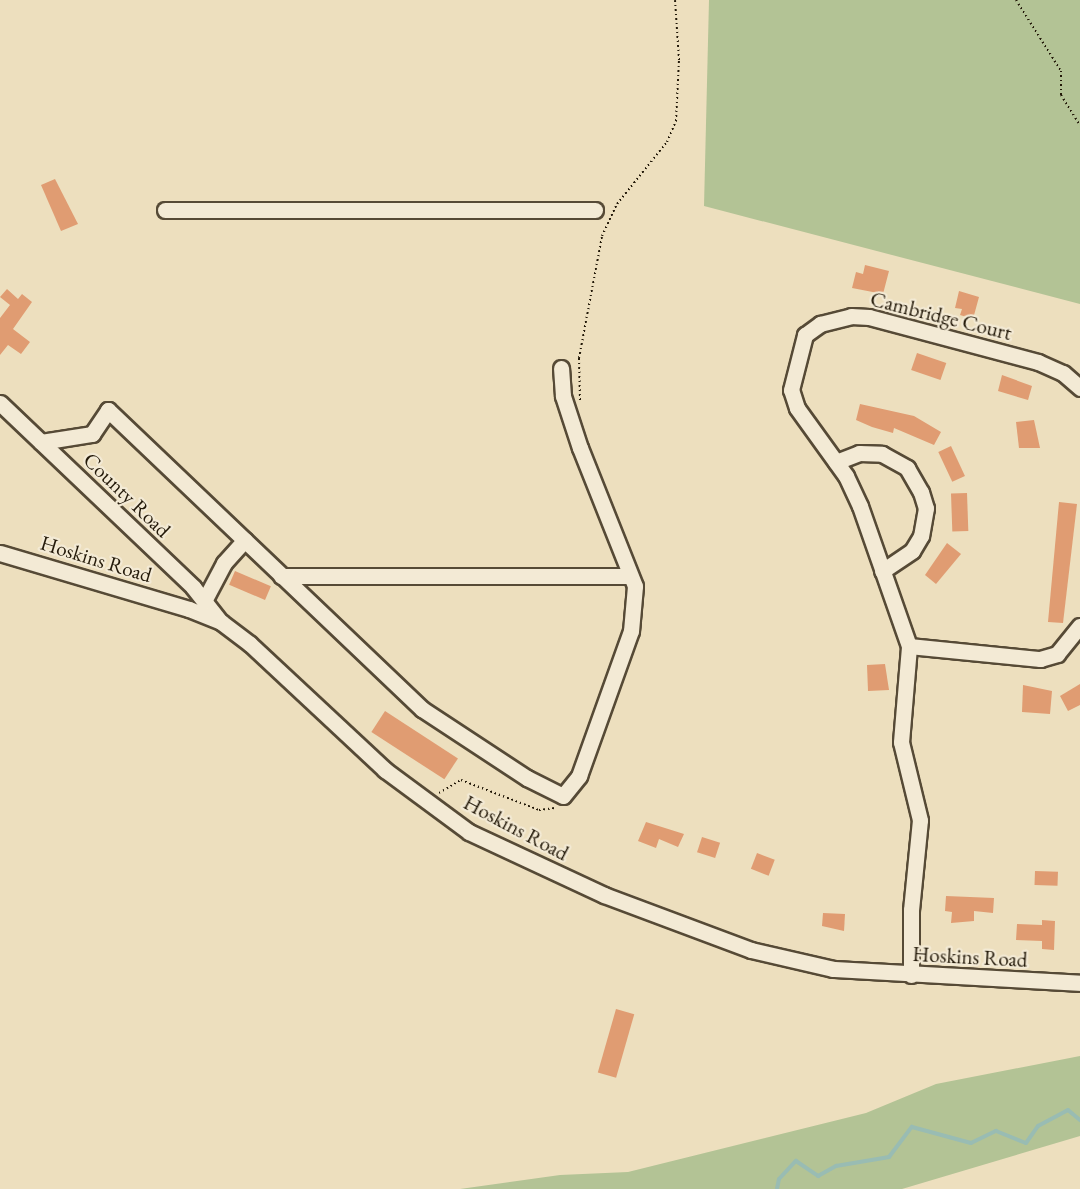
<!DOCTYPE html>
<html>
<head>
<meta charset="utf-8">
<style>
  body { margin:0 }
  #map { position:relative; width:1080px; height:1189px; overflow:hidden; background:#eddfbe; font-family:"EB Garamond",serif }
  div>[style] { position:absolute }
  .green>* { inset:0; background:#b3c395 }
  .stream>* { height:4px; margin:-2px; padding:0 2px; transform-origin:2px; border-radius:2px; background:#99bcb3 }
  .building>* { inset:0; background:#e09c72; transform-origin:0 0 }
  .path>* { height:2px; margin-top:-1px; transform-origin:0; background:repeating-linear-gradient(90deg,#231909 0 1.5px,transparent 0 4.5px) }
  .roads { filter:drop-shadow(2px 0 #564a36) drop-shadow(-2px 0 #564a36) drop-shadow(0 2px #564a36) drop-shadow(0 -2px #564a36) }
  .minor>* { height:15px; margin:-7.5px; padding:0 7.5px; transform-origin:7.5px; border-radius:7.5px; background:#f3ead5 }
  span { translate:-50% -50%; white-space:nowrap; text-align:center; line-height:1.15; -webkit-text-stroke:4.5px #f3ead5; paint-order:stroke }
  .street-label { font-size:21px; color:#231909 }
</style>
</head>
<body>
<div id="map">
  <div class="green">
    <i style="clip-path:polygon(709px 0,1080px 0,1080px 304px,704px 206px)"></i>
    <i style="clip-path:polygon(1080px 1056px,1080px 1136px,902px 1189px,460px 1189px,560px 1175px,628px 1172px,866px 1113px,936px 1084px)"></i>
  </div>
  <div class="stream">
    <i style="left:777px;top:1189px;width:10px;rotate:-79deg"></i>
    <i style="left:779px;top:1179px;width:25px;rotate:-47deg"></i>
    <i style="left:796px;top:1161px;width:27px;rotate:34deg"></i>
    <i style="left:818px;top:1176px;width:21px;rotate:-29deg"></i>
    <i style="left:836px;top:1166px;width:54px;rotate:-9.6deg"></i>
    <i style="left:889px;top:1157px;width:38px;rotate:-53deg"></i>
    <i style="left:912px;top:1127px;width:61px;rotate:15.2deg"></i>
    <i style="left:971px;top:1143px;width:28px;rotate:-26deg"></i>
    <i style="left:996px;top:1131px;width:32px;rotate:22deg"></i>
    <i style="left:1026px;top:1143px;width:21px;rotate:-55deg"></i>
    <i style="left:1038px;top:1126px;width:34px;rotate:-28deg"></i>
    <i style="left:1068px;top:1110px;width:16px;rotate:40deg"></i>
  </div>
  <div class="building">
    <i style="clip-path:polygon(55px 179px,78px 224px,61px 231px,41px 185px)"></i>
    <i style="clip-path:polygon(865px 265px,889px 271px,883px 294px,852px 288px,856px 272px,863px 274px)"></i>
    <i style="clip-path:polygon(7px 289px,18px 299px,22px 294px,32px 302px,13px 329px,30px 342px,21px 354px,8px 345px,0 355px,0 318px,10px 305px,0 297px)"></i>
    <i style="clip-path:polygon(959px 291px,979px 297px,973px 319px,960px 315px,962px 309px,955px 308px)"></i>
    <i style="left:917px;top:353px;width:31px;height:18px;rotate:19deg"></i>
    <i style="clip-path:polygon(1002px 375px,1032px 386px,1028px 400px,998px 391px)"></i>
    <i style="clip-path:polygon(860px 404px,914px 416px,941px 432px,934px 445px,894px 428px,893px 433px,872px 427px,856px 420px)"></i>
    <i style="clip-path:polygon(1034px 420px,1040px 448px,1019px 448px,1016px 422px)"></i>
    <i style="left:951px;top:446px;width:33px;height:14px;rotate:65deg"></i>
    <i style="left:967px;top:493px;width:38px;height:16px;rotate:88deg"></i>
    <i style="clip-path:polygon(1059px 502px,1077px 504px,1063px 623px,1048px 622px)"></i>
    <i style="clip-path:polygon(947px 543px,961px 554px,936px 584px,925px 575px)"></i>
    <i style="left:235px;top:571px;width:39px;height:15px;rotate:23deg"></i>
    <i style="clip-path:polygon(885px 664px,889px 690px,868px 691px,867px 665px)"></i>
    <i style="clip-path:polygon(1080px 684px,1080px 705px,1068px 711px,1060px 696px)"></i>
    <i style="clip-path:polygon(1023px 685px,1052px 691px,1050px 714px,1022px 712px)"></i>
    <i style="left:385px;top:711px;width:87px;height:25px;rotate:33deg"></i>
    <i style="clip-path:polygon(646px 822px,684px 834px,678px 847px,659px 839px,656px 848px,638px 841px)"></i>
    <i style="left:702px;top:837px;width:19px;height:16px;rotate:18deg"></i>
    <i style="left:757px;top:853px;width:19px;height:17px;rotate:21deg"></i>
    <i style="left:1035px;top:871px;width:23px;height:14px;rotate:2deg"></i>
    <i style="clip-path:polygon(946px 896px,994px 898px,993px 913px,974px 911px,974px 921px,951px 923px,952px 912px,945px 911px)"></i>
    <i style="clip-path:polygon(823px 913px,845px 914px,844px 931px,822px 926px)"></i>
    <i style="clip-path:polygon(1042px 920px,1055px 921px,1054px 950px,1042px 949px,1042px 941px,1016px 940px,1017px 924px,1042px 925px)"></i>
    <i style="left:616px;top:1009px;width:19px;height:66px;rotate:16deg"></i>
  </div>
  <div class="path">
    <i style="left:1016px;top:0;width:84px;rotate:57.6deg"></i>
    <i style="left:1061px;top:71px;width:24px;rotate:90deg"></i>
    <i style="left:1061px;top:95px;width:36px;rotate:58deg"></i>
    <i style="left:580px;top:400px;width:42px;rotate:-91.4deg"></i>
    <i style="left:579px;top:358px;width:124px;rotate:-79.3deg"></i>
    <i style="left:602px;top:236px;width:35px;rotate:-65deg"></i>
    <i style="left:617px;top:204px;width:80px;rotate:-51.1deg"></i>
    <i style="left:667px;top:142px;width:23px;rotate:-67deg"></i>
    <i style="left:676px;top:121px;width:61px;rotate:-87.2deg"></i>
    <i style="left:679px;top:60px;width:60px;rotate:-93.8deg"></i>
    <i style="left:439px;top:793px;width:26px;rotate:-31deg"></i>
    <i style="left:461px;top:780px;width:84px;rotate:21deg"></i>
    <i style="left:539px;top:810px;width:16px;rotate:-7deg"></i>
  </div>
  <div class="roads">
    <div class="minor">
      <i style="left:165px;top:210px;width:430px"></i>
      <i style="left:0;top:403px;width:267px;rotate:43.6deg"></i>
      <i style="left:193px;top:587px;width:42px;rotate:51.8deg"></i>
      <i style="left:41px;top:442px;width:52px;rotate:-8.9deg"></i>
      <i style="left:92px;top:434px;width:29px;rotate:-56deg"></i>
      <i style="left:108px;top:410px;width:434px;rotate:43.6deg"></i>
      <i style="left:422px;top:709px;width:126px;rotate:33.3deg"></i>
      <i style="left:527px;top:778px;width:40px;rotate:26.6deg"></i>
      <i style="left:563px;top:796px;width:26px;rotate:-51deg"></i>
      <i style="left:579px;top:776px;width:154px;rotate:-70.3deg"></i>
      <i style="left:631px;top:631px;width:45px;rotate:-84.9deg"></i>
      <i style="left:635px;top:586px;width:149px;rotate:-111.7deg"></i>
      <i style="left:580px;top:448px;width:55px;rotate:-108.1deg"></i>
      <i style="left:563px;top:396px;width:28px;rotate:-94deg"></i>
      <i style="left:836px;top:462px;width:25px;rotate:-21deg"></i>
      <i style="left:859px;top:453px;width:23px;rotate:2deg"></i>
      <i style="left:882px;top:454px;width:29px;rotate:29deg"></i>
      <i style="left:907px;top:468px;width:28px;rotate:60deg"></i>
      <i style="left:921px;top:492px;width:17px;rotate:73deg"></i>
      <i style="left:926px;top:508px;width:28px;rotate:100deg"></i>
      <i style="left:921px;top:536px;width:17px;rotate:121deg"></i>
      <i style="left:912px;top:551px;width:36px;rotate:146deg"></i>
      <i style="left:0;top:553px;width:197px;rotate:16.5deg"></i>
      <i style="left:189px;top:609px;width:35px;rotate:22deg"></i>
      <i style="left:221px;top:622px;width:36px;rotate:37deg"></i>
      <i style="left:250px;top:644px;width:185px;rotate:43deg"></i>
      <i style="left:385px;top:770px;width:104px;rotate:36.4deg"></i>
      <i style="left:469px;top:832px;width:149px;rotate:25deg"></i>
      <i style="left:604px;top:895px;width:157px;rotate:20.5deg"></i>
      <i style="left:751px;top:950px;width:84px;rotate:13deg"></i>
      <i style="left:833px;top:969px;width:247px;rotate:3.2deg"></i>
      <i style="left:281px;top:576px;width:349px"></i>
      <i style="left:204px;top:601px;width:43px;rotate:-62.2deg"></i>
      <i style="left:224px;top:563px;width:31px;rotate:-48deg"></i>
      <i style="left:909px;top:646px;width:148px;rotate:-109.3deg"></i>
      <i style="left:860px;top:506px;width:33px;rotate:-115deg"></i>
      <i style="left:846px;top:476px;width:84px;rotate:-125.8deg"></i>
      <i style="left:797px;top:408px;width:19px;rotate:-108deg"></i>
      <i style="left:791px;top:390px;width:57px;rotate:-75.7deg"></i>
      <i style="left:805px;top:335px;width:19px;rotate:-36deg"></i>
      <i style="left:820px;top:324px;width:32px;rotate:-14deg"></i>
      <i style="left:851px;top:316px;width:18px;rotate:3deg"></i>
      <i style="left:869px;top:317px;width:175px;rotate:14.9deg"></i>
      <i style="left:1038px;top:362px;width:27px;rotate:24deg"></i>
      <i style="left:1063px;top:373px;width:23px;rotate:41deg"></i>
      <i style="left:911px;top:975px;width:65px;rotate:-90deg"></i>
      <i style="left:911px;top:910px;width:90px;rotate:-84.3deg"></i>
      <i style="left:920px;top:820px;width:80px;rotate:-103.7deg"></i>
      <i style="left:901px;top:742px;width:96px;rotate:-85.2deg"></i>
      <i style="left:909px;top:646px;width:132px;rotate:5.7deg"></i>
      <i style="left:1040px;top:659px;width:18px;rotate:-16deg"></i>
      <i style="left:1057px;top:654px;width:36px;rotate:-51deg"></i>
    </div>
  </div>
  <div class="street-label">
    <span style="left:941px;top:316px;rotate:14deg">Cambridge Court</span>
    <span style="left:127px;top:495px;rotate:44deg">County Road</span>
    <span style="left:96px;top:559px;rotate:17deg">Hoskins Road</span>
    <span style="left:516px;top:828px;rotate:28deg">Hoskins Road</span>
    <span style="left:970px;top:957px;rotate:3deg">Hoskins Road</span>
  </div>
</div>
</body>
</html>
